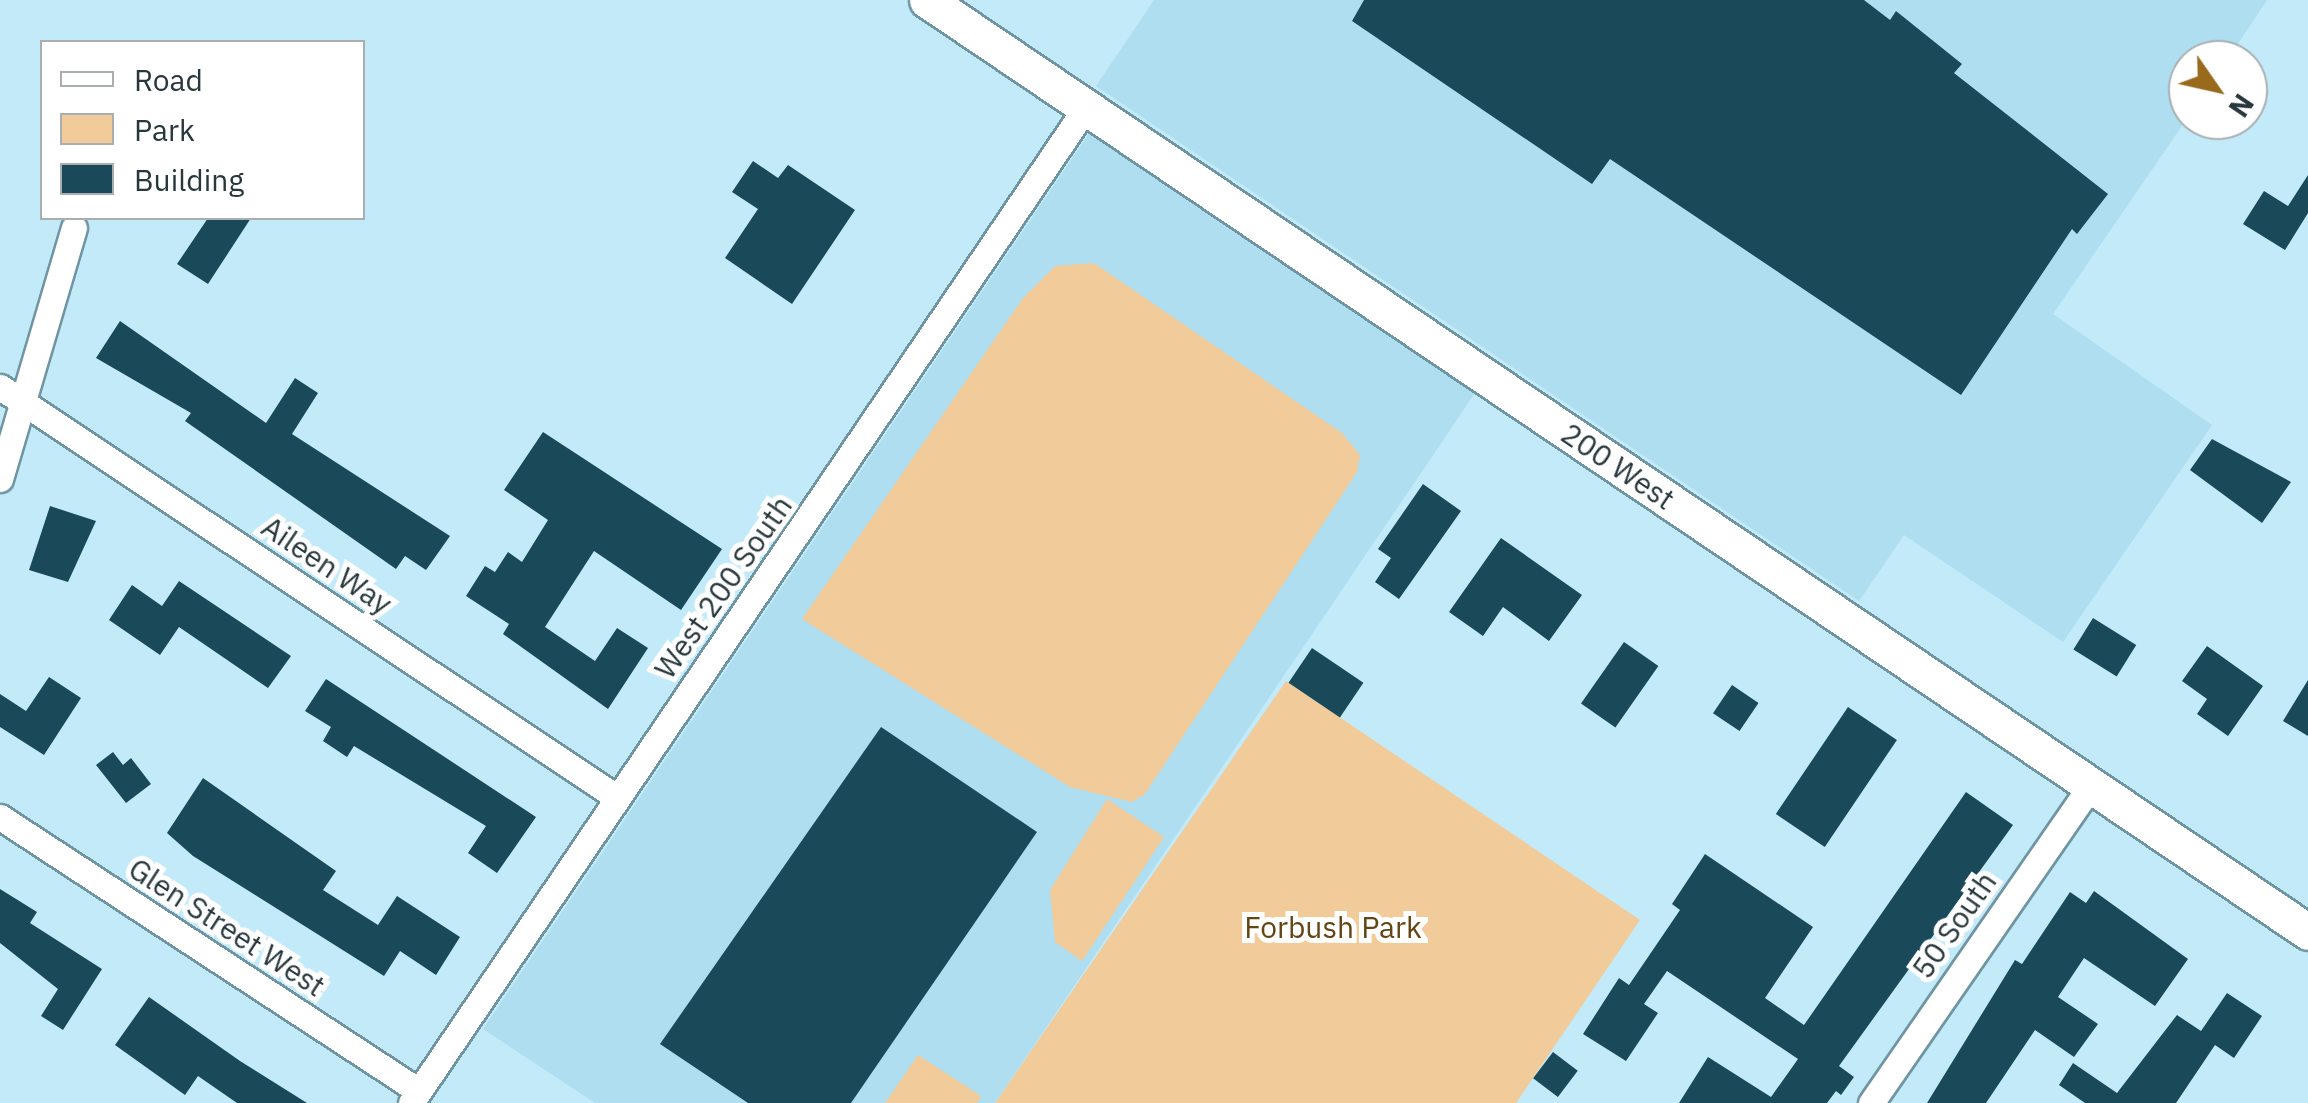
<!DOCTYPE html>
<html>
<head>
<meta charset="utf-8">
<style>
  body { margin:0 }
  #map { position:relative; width:2308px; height:1103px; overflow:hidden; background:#c3eaf9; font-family:"IBM Plex Sans",sans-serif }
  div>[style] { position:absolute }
  .built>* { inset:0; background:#aedeef }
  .green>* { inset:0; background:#f1cb99 }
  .building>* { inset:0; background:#1a4a5a; transform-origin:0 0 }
  .roads { filter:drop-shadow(2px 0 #7095a2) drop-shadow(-2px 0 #7095a2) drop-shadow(0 2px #7095a2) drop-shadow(0 -2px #7095a2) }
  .street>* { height:25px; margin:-12.5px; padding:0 12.5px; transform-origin:12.5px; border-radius:12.5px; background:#fff }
  .secondary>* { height:35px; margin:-17.5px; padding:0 17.5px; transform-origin:17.5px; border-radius:17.5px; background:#fff }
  span { translate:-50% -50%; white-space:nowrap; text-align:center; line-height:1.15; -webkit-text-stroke:10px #fff; paint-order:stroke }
  .street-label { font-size:30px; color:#27373c }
  .park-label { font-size:30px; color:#644514 }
  .legend { position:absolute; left:40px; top:40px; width:325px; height:180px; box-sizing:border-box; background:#fff; border:2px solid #a9afb1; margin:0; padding:12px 18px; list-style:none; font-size:30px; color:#27373c }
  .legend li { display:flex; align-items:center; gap:20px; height:50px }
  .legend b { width:50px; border:2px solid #a9afb1 }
  .north { position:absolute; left:2168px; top:40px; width:100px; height:100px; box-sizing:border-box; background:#fff; border:2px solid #a9afb1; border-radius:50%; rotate:124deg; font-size:28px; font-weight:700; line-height:40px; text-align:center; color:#27373c }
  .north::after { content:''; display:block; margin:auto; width:35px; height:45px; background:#9a6a1c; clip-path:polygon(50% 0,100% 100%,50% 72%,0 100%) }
</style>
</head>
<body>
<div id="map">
  <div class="built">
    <i style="clip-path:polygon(1154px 0,2267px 0,2227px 60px,2188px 60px,2188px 117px,2053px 314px,2212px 425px,2063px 642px,1904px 535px,1859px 601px,1096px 86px)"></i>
    <i style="clip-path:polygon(1090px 132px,1475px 393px,995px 1103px,595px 1103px,483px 1029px)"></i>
  </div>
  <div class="green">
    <i style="clip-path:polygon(1094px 263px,1342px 433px,1360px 455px,1357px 472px,1145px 794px,1132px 802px,1070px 787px,802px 619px,1023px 298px,1055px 266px)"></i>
    <i style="clip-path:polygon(1286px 681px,1640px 920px,1516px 1103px,995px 1103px)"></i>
    <i style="clip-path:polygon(1107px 799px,1164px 837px,1082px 961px,1055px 942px,1050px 890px)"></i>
    <i style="clip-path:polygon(918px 1055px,981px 1096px,977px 1103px,885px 1103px)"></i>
  </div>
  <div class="building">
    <i style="clip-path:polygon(1364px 0,1864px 0,1890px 20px,1896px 11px,1962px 64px,1954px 73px,2108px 194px,2077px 234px,2072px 229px,1961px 395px,1610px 159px,1592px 184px,1352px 21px)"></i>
    <i style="clip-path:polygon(753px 161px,778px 178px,788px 165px,855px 210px,792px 304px,725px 258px,758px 209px,732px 192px)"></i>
    <i style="clip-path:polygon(2308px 175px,2308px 213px,2285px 250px,2243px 224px,2264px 191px,2288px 206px)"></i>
    <i style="clip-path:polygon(208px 218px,251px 218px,208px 284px,177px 264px)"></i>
    <i style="clip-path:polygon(120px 321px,266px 423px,295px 378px,318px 393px,292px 434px,450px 536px,426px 570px,405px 556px,396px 569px,185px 421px,191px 413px,96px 358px)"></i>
    <i style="clip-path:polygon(543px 432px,722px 549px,681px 610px,594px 551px,545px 627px,595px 661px,617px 628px,648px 648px,608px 709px,503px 634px,509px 624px,466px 596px,485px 566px,495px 572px,508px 552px,522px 562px,548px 520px,504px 490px)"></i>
    <i style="clip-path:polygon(2212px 439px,2291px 482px,2262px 523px,2190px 470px)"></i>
    <i style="clip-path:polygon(1423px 484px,1461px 511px,1399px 599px,1375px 582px,1391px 558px,1378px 549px)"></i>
    <i style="clip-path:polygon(50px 506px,96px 521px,68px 582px,29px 570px)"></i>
    <i style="clip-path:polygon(1501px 538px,1582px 595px,1549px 641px,1503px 607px,1483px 636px,1449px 612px)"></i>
    <i style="clip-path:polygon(179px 581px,291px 656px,268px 688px,179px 627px,160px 655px,109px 620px,132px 585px,162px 606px)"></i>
    <i style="left:2093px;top:618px;width:51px;height:37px;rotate:32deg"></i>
    <i style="left:1624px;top:642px;width:42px;height:75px;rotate:35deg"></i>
    <i style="clip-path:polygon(2207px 646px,2263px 686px,2228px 736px,2197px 714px,2207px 699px,2182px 681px)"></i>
    <i style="left:1312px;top:648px;width:62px;height:42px;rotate:34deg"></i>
    <i style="clip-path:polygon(49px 677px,81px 698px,44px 755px,0 727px,0 694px,26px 711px)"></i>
    <i style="clip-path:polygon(326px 679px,536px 817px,497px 873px,468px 853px,486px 826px,354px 746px,347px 757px,323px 741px,331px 727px,305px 711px)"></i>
    <i style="clip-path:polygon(2308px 680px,2308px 736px,2283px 721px)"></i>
    <i style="left:1732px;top:685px;width:32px;height:34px;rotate:34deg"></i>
    <i style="left:1848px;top:707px;width:59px;height:129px;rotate:34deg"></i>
    <i style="clip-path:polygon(881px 727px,1037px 832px,851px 1103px,748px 1103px,660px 1044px)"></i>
    <i style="clip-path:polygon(113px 752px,123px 765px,131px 758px,151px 784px,126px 803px,96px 765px)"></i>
    <i style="clip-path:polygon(203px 778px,336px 871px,323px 890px,378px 925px,397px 896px,460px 937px,436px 975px,400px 951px,384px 976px,193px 856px,167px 833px)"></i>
    <i style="clip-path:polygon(1966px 792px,2013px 825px,1839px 1066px,1854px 1077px,1841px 1095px,1836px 1091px,1827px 1103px,1679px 1103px,1708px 1057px,1771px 1097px,1798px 1059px,1667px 971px,1644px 1004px,1658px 1013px,1626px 1061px,1583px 1034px,1619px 978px,1629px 985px,1680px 910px,1672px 904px,1705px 854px,1813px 927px,1765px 998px,1804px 1025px)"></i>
    <i style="clip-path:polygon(0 889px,37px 912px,30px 923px,102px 969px,63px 1030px,41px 1016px,58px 989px,0 943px)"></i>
    <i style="clip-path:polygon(2094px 891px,2188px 959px,2155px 1006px,2084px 958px,2058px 997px,2098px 1024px,2074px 1057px,2035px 1030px,1986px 1103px,1927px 1103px,2015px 960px,2022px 964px,2070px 892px,2086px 903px)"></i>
    <i style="clip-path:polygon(2227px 993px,2262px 1016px,2234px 1058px,2215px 1045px,2176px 1103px,2085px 1103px,2059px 1085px,2073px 1063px,2117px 1093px,2177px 1015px,2201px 1031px)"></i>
    <i style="clip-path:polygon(149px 997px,240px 1061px,307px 1103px,237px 1103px,198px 1076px,185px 1095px,115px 1045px)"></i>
    <i style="left:1553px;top:1052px;width:31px;height:33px;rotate:37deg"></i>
  </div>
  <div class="roads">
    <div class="street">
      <i style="left:0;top:387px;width:742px;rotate:33.63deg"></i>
      <i style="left:0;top:479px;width:262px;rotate:-73.6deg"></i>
      <i style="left:0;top:817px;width:500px;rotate:33.2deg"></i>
      <i style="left:411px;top:1103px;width:1203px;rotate:-55.87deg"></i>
      <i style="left:1871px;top:1103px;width:387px;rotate:-55.3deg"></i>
    </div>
    <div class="secondary">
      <i style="left:927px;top:0;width:1666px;rotate:34.01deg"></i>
    </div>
  </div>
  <div class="street-label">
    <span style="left:1618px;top:466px;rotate:34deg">200 West</span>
    <span style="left:327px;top:565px;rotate:34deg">Aileen Way</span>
    <span style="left:723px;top:587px;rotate:-55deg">West 200 South</span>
    <span style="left:1954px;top:925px;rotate:-55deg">50 South</span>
    <span style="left:227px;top:927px;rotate:33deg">Glen Street West</span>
  </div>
  <div class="park-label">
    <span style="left:1333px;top:927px">Forbush Park</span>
  </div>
  <ul class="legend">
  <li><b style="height:12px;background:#fff"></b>Road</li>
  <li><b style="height:28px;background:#f1cb99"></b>Park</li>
  <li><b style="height:28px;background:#1a4a5a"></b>Building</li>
  </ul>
  <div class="north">N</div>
</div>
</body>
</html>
